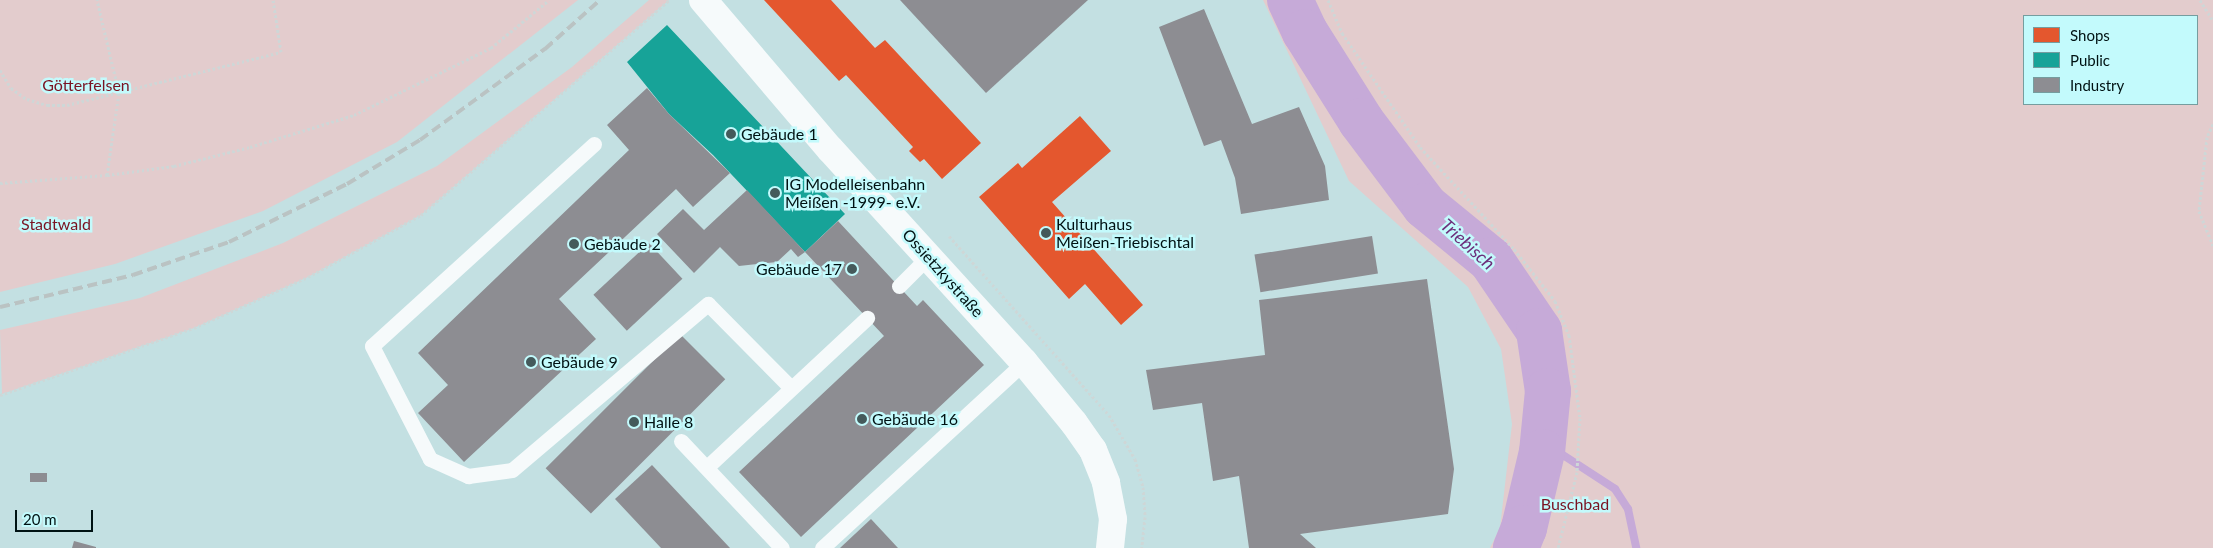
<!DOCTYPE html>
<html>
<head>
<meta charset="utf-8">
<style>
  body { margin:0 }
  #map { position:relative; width:2213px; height:548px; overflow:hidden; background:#c3e0e2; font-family:Lato,sans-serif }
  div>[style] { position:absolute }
  .green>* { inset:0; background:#e3cccd }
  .shops>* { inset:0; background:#e4572e }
  .public>* { inset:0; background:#17a398 }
  .industry>* { inset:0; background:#8d8d92; transform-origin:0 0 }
  .stream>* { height:8px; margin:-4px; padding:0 4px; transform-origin:4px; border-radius:4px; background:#c6aad8 }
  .river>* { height:46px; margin:-23px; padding:0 23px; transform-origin:23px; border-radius:23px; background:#c6aad8 }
  .path>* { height:3px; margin-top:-1.5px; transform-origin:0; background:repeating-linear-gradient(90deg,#ced7d7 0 2.5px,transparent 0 5px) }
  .service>* { height:15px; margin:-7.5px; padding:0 7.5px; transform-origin:7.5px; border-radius:7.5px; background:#f6fafb }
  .secondary>* { height:28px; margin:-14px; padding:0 14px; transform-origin:14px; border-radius:14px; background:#f6fafb }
  .rail>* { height:4px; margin-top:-2px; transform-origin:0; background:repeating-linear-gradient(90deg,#bac3c3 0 10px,transparent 0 15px) }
  .dots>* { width:14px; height:14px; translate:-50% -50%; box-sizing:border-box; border:2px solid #c3fafc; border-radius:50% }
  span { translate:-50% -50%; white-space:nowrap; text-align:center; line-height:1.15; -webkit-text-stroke:5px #c3fafc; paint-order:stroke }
  .park-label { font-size:16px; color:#7a1322 }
  .poi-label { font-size:16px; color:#001213 }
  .left { translate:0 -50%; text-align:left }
  .right { translate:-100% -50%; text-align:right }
  .street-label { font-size:16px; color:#001213 }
  .water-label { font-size:18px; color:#6d2f7b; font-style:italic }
  .legend { position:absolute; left:2023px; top:15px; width:175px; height:90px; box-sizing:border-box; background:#c3fafc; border:1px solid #759d9f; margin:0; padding:6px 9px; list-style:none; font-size:15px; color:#001213 }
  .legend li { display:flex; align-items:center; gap:10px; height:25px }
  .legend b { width:25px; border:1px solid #759d9f }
  .scale { position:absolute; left:15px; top:510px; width:78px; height:22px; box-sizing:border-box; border:2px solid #001213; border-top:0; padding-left:6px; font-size:15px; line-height:18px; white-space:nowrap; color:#001213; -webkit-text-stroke:4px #c3fafc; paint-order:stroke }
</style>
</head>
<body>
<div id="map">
  <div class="green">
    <i style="clip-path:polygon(0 0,578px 0,397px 142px,263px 211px,115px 264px,0 292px)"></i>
    <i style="clip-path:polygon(649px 0,669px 0,421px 215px,308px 277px,194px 328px,2px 394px,0 330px,140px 298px,283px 243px,437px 166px,572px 67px)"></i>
    <i style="clip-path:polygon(evenodd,1263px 0,2213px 0,2213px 548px,1490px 548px,1500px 528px,1512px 424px,1501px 349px,1468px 287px,1349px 181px,1263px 0,2024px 16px,2197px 16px,2197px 104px,2024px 104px,2024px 16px)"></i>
  </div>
  <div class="shops">
    <i style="clip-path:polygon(764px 0,831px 0,875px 48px,885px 40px,981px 143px,942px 179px,924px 159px,920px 162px,909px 151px,913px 147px,846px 75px,839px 81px)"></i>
    <i style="clip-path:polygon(1080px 116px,1111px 151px,1052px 202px,1143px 305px,1121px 325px,1085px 284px,1069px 299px,979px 197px,1018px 163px,1022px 168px)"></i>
  </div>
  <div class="public">
    <i style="clip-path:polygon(667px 25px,845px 214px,805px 252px,713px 155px,669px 114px,627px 62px)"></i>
  </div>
  <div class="industry">
    <i style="clip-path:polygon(900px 0,1088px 0,986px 93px)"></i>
    <i style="clip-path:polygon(1204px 9px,1252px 124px,1299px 107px,1325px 166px,1329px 200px,1241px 214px,1235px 178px,1221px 140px,1204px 146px,1159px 27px)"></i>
    <i style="clip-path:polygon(647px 88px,669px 114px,730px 173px,693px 207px,676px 189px,559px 299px,596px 339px,464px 462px,418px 413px,448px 385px,418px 353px,629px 150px,607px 125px)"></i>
    <i style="clip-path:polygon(747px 190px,805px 252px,798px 257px,791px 249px,777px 262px,739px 266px,720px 247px,694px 273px,657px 234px,683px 209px,704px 230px)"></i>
    <i style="clip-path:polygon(838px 221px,917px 306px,923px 300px,984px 365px,801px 537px,739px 472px,884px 336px,805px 252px)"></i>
    <i style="left:1372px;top:236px;width:38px;height:119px;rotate:81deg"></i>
    <i style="left:649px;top:243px;width:49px;height:76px;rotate:47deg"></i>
    <i style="clip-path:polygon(1427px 279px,1454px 469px,1448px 514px,1300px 534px,1316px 548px,1249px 548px,1239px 476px,1213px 481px,1202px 403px,1153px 410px,1146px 370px,1265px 355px,1259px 300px)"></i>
    <i style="left:680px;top:334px;width:64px;height:190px;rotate:45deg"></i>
    <i style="clip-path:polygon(652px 465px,730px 548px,661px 548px,615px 499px)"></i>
    <i style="left:30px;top:473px;width:17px;height:9px"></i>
    <i style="clip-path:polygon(871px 519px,898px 548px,840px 548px)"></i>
    <i style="clip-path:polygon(74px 541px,96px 547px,96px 548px,72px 548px)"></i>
  </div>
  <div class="stream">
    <i style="left:1543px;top:442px;width:86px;rotate:33.1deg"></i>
    <i style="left:1615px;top:489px;width:24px;rotate:57deg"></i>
    <i style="left:1628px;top:509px;width:40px;rotate:78deg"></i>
  </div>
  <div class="river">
    <i style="left:1290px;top:0;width:35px;rotate:65deg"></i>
    <i style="left:1305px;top:32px;width:105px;rotate:57.8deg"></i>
    <i style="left:1361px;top:121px;width:106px;rotate:53deg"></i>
    <i style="left:1425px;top:206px;width:85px;rotate:39.3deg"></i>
    <i style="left:1491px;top:260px;width:86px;rotate:55.9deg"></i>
    <i style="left:1539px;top:331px;width:61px;rotate:81.5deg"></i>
    <i style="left:1548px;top:391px;width:61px;rotate:95.6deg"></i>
    <i style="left:1542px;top:452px;width:78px;rotate:103.3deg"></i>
    <i style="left:1524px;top:528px;width:22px;rotate:112deg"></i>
  </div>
  <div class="path">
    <i style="left:1328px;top:0;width:36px;rotate:67deg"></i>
    <i style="left:1342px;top:33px;width:138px;rotate:55.6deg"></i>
    <i style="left:1420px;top:147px;width:139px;rotate:47.3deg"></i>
    <i style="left:1514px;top:249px;width:66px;rotate:51.7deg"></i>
    <i style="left:1555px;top:301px;width:37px;rotate:68deg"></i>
    <i style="left:1569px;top:335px;width:84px;rotate:82.5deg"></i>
    <i style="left:1580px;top:418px;width:54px;rotate:93.2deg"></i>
    <i style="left:1577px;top:472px;width:78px;rotate:104deg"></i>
    <i style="left:2200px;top:0;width:25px;rotate:58deg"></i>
    <i style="left:0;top:70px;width:21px;rotate:59deg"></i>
    <i style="left:11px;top:88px;width:19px;rotate:35deg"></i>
    <i style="left:27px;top:99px;width:21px;rotate:17deg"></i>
    <i style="left:47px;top:105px;width:20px"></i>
    <i style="left:67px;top:105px;width:220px;rotate:-13.9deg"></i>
    <i style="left:281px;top:52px;width:53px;rotate:-98.7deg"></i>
    <i style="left:2213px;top:124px;width:14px;rotate:115deg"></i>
    <i style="left:2207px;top:137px;width:74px;rotate:96.2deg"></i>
    <i style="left:2199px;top:211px;width:38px;rotate:68deg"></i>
    <i style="left:107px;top:175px;width:68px;rotate:-7.7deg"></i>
    <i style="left:174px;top:166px;width:78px;rotate:-14deg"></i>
    <i style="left:250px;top:147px;width:109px;rotate:-17.1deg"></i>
    <i style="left:354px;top:115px;width:153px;rotate:-26.1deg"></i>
    <i style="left:491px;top:48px;width:75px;rotate:-39.6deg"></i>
    <i style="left:0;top:183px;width:107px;rotate:-4.3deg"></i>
    <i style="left:107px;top:175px;width:83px;rotate:-81.7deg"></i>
    <i style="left:119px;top:93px;width:96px;rotate:-103.3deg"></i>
    <i style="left:949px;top:236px;width:240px;rotate:48.2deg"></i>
    <i style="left:1109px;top:415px;width:51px;rotate:59.4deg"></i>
    <i style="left:1135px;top:459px;width:29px;rotate:74deg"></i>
    <i style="left:1143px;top:487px;width:30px;rotate:86deg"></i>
    <i style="left:1145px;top:517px;width:31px;rotate:96deg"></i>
    <i style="left:0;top:395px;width:205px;rotate:-19.1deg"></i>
    <i style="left:194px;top:328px;width:125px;rotate:-24.1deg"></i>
    <i style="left:308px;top:277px;width:129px;rotate:-28.8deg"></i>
    <i style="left:421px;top:215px;width:328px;rotate:-40.9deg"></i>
  </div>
  <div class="service">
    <i style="left:594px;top:144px;width:300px;rotate:137.7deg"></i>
    <i style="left:372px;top:346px;width:127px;rotate:62.8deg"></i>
    <i style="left:430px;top:459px;width:42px;rotate:24.1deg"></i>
    <i style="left:468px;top:476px;width:44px;rotate:-7.8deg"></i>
    <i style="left:512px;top:470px;width:257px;rotate:-40.3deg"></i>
    <i style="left:708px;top:304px;width:118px;rotate:45.3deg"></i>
    <i style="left:899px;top:286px;width:41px;rotate:-45deg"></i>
    <i style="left:681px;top:441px;width:147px;rotate:46.7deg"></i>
    <i style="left:707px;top:467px;width:219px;rotate:-43deg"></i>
    <i style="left:822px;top:548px;width:275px;rotate:-42.6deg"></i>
  </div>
  <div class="secondary">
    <i style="left:703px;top:0;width:196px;rotate:49.6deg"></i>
    <i style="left:830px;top:149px;width:288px;rotate:47.7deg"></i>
    <i style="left:1024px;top:362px;width:79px;rotate:50.7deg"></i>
    <i style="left:1074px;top:423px;width:33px;rotate:55deg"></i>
    <i style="left:1093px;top:450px;width:35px;rotate:68deg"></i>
    <i style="left:1106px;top:483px;width:37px;rotate:79deg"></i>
    <i style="left:1113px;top:519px;width:29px;rotate:96deg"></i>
  </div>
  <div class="rail">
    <i style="left:0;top:307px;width:137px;rotate:-13.5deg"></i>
    <i style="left:133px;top:275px;width:102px;rotate:-19deg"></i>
    <i style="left:229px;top:242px;width:131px;rotate:-26.2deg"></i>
    <i style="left:347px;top:184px;width:85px;rotate:-31.1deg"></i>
    <i style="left:420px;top:140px;width:155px;rotate:-36.1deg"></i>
    <i style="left:545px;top:49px;width:74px;rotate:-41.7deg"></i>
  </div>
  <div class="dots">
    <i style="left:731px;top:134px;background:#445a5b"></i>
    <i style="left:775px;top:193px;background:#445a5b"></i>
    <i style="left:1046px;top:233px;background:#445a5b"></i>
    <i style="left:574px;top:244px;background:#445a5b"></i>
    <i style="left:852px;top:269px;background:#445a5b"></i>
    <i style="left:531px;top:362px;background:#445a5b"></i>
    <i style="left:862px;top:419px;background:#445a5b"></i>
    <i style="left:634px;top:422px;background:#445a5b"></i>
  </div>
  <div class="park-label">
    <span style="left:86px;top:85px">Götterfelsen</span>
    <span style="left:56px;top:224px">Stadtwald</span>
    <span style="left:1575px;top:504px">Buschbad</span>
  </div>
  <div class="poi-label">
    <span class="left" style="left:741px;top:134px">Gebäude 1</span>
    <span class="left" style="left:785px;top:193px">IG Modelleisenbahn<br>Meißen -1999- e.V.</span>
    <span class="left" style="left:1056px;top:233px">Kulturhaus<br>Meißen-Triebischtal</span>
    <span class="left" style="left:584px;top:244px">Gebäude 2</span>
    <span class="right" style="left:842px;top:269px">Gebäude 17</span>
    <span class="left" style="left:541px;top:362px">Gebäude 9</span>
    <span class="left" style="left:872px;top:419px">Gebäude 16</span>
    <span class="left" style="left:644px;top:422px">Halle 8</span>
  </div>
  <div class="street-label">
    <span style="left:943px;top:273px;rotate:48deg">Ossietzkystraße</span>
  </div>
  <div class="water-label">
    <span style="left:1468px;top:244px;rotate:42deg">Triebisch</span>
  </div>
  <ul class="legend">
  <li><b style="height:14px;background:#e4572e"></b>Shops</li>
  <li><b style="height:14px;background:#17a398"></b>Public</li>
  <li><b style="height:14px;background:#8d8d92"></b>Industry</li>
  </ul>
  <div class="scale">20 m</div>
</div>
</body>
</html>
